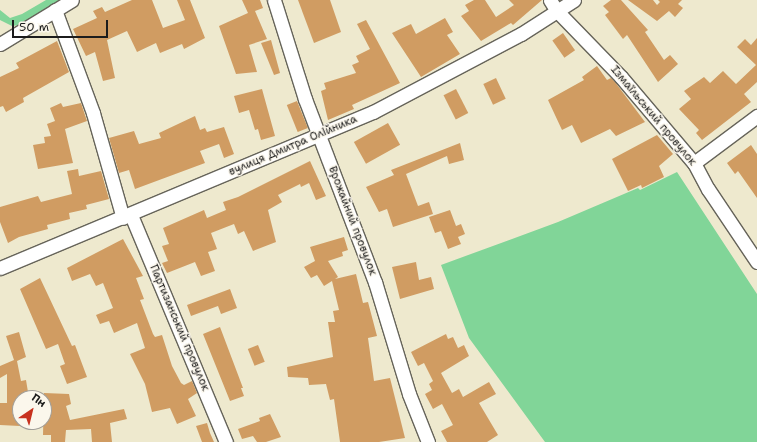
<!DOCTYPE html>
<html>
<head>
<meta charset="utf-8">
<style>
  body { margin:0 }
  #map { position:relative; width:757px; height:442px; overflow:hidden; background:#eee9ce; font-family:"Shantell Sans",sans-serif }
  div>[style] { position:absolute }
  .green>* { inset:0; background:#81d598 }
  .building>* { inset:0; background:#d09c62; transform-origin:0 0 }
  .roads { filter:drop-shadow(1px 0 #66645a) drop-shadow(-1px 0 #66645a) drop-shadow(0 1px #66645a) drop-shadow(0 -1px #66645a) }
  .minor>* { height:13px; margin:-6.5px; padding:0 6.5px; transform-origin:6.5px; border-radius:6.5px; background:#fff }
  span { translate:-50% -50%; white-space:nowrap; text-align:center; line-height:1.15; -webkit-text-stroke:3px #fbf7ec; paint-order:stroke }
  .street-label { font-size:11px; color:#1c1c1c }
  .north { position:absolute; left:12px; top:390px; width:40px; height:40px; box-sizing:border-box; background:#fbf7ec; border:1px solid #a29f99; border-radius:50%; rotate:35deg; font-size:11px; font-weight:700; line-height:16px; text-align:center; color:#1c1c1c }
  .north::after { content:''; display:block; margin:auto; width:14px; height:18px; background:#c8321e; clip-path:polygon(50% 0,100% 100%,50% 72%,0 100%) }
  .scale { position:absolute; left:12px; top:20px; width:96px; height:18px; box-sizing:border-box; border:2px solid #1c1c1c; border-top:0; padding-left:5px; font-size:12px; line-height:14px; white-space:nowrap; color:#1c1c1c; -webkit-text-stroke:3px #fbf7ec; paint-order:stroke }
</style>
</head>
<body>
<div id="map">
  <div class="green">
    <i style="clip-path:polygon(46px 0,64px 0,20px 25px,12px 26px,0 20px,0 10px,10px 18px,22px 14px)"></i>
    <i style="clip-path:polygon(677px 172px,757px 294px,757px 442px,545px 442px,469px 338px,441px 265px,558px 222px,638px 188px,640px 190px)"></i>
  </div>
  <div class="building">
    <i style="clip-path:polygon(132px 0,152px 0,163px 28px,185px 20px,177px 0,190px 0,205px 38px,184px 49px,182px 44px,160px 53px,156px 43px,137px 52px,127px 31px,107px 40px,115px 78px,103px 81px,95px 52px,86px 56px,73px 29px,97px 18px,93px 11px,102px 7px,105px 12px)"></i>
    <i style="clip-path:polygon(242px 0,260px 0,263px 8px,255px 11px,267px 39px,249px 45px,257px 72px,236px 74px,219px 26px,248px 13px)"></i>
    <i style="clip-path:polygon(298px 0,330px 0,341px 32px,314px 43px)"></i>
    <i style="clip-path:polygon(474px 0,485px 0,496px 17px,514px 5px,509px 0,542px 0,513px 25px,511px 23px,481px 41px,461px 16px,469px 11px,465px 5px)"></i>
    <i style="clip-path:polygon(611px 0,621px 0,648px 30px,645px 32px,664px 60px,670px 55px,678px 64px,658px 82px,627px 35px,623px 39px,605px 15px,609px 12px,603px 6px)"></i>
    <i style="clip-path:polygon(628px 0,653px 0,657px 5px,660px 2px,658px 0,682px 0,678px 4px,683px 8px,675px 17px,669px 11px,657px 21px)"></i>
    <i style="clip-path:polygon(445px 18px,453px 32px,447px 35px,460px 54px,421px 77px,392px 33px,411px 24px,416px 34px)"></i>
    <i style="clip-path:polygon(366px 20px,400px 83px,352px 105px,354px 109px,328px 120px,321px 91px,326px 89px,324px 83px,356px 73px,352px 65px,359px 62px,356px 56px,370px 49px,357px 24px)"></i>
    <i style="left:563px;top:33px;width:21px;height:13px;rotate:55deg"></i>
    <i style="clip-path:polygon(757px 38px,757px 82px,744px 94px,751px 102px,702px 140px,696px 133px,699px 130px,679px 109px,691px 99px,684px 91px,704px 77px,710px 83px,723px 71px,736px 84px,756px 65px,737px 47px,745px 39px,751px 45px)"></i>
    <i style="clip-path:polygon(271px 40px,280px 73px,274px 75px,261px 43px)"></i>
    <i style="clip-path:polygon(57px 41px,69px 72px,23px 98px,24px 102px,6px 112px,3px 106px,0 107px,0 77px,19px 68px,16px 63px)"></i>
    <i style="clip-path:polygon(597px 66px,607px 80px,611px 78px,615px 82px,645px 122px,616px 136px,610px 129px,581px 143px,572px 125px,562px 130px,548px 100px,584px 80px,582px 77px)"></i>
    <i style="left:496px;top:78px;width:23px;height:14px;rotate:65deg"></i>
    <i style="clip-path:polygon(262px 89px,275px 136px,261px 140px,258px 129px,255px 130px,249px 110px,239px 113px,234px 96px)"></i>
    <i style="left:456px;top:89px;width:27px;height:14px;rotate:63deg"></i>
    <i style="left:297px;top:101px;width:29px;height:11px;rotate:68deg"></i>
    <i style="clip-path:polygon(61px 103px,63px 107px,81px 103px,87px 121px,65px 129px,73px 163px,38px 169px,33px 145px,45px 143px,44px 137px,51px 136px,47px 124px,55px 121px,50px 108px)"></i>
    <i style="clip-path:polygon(195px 116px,200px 130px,205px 128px,207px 132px,224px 127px,234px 154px,224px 158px,219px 144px,200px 151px,205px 163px,135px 189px,129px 170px,119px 173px,109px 138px,134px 131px,139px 144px,161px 138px,159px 133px)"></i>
    <i style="left:388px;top:123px;width:25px;height:39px;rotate:61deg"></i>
    <i style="clip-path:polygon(657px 135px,673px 154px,659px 166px,664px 177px,642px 188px,641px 185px,628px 191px,612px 159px)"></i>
    <i style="clip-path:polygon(460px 143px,464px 160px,449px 164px,447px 156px,406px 174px,418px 206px,429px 202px,433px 214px,393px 227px,387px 209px,379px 212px,366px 187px,394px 175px,391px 170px)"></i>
    <i style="clip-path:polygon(751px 145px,757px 154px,757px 198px,738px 171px,735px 174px,727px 163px)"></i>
    <i style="clip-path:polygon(310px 161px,326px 196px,316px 200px,309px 183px,301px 187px,300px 184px,278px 195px,282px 202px,268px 210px,276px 242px,253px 251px,244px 231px,238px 234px,234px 224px,211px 233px,217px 249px,208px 252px,215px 271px,201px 276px,195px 262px,167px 273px,162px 263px,168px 261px,162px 246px,169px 244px,163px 228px,204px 210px,207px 218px,226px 210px,223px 202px,238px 197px)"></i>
    <i style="clip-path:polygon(78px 169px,79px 176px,101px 171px,109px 199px,86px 205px,87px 209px,69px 213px,70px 219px,47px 225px,48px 229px,19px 237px,8px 243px,0 222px,0 207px,38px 196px,41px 202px,72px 194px,67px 171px)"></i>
    <i style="clip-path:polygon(450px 210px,456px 226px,461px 224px,465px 234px,458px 237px,461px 244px,448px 249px,441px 231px,435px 233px,429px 217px)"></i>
    <i style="clip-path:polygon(344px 237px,348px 250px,342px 252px,343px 256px,328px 261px,338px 277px,335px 279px,356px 274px,363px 303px,368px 302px,377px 336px,368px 338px,374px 381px,390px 378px,405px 438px,379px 442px,340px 442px,334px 399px,330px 400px,326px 384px,309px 385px,308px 378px,288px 377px,287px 367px,333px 357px,328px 322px,335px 322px,333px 311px,339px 310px,332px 281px,324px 286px,317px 275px,311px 278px,304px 267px,315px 261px,310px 247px)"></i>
    <i style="clip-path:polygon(123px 239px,143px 276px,136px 278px,144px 299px,140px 300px,153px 334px,155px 337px,162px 335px,172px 366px,181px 383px,184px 385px,192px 381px,197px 393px,188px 399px,196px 416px,177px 424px,170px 408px,152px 412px,145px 384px,130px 354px,145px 348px,137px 323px,114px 333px,109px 321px,100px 324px,96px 315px,113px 308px,103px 283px,96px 286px,90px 274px,72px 281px,67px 268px)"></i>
    <i style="clip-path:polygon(416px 262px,419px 280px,431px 277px,434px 289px,400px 299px,392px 267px)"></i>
    <i style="clip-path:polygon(40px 278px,72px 346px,75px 345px,87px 377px,67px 384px,60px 366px,65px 364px,58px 344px,46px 349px,20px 289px)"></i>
    <i style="clip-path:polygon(230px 289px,237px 308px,221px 314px,218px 306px,191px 316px,187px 305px)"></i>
    <i style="clip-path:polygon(220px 327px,243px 388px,241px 388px,244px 396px,230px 401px,203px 334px)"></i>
    <i style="clip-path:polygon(19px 332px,26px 357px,17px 361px,21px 381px,26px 380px,29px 398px,20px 398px,20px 426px,0 425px,0 403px,7px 403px,7px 374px,0 378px,0 366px,14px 360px,6px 336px)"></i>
    <i style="clip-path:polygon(446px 334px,448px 339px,453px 337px,458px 348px,464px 345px,469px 356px,441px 373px,452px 393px,459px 389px,463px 397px,489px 382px,496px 394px,479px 403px,498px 435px,487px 442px,447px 442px,441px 431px,453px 425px,442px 404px,433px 409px,425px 394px,432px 390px,429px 384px,433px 381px,424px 363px,418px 366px,411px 352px)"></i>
    <i style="left:258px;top:345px;width:18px;height:11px;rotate:68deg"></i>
    <i style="clip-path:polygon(44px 393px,69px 394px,71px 404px,66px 406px,70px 420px,124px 409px,127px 419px,110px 423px,112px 442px,92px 442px,91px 429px,66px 430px,65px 442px,51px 442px,51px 435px,43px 435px)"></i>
    <i style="clip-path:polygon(270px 414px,281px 437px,266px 442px,257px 442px,253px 436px,242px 439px,238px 429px,260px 421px,259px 418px)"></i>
    <i style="clip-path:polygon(207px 423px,210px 433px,214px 442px,202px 442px,196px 426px)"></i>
  </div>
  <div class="roads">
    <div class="minor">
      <i style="left:274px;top:0;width:104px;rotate:72.6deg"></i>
      <i style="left:305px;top:99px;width:196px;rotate:69.1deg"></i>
      <i style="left:375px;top:282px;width:117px;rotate:73.1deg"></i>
      <i style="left:409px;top:394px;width:52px;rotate:68.4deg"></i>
      <i style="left:550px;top:0;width:13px;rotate:58deg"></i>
      <i style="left:557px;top:11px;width:92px;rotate:45.9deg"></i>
      <i style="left:621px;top:77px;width:113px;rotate:49.7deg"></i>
      <i style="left:694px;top:163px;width:30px;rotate:62deg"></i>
      <i style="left:708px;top:189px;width:88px;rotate:56.1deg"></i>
      <i style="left:55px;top:10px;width:110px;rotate:69.7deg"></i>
      <i style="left:93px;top:113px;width:109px;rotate:74.1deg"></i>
      <i style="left:0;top:44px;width:84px;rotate:-31.4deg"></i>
      <i style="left:694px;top:163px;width:79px;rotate:-36.7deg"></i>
      <i style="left:131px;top:215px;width:246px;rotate:67.3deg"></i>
      <i style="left:0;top:268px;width:404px;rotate:-22.7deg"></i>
      <i style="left:373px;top:112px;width:167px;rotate:-27.8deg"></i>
      <i style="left:521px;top:34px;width:63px;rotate:-32.7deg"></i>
    </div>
  </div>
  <div class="street-label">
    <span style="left:653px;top:116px;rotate:50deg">Ізмаїльський провулок</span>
    <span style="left:293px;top:146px;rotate:-23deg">вулиця Дмитра Олійника</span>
    <span style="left:352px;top:221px;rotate:69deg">Врожайний провулок</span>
    <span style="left:179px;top:328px;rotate:67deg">Партизанський провулок</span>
  </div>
  <div class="north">Пн</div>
  <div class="scale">50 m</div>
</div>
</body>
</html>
